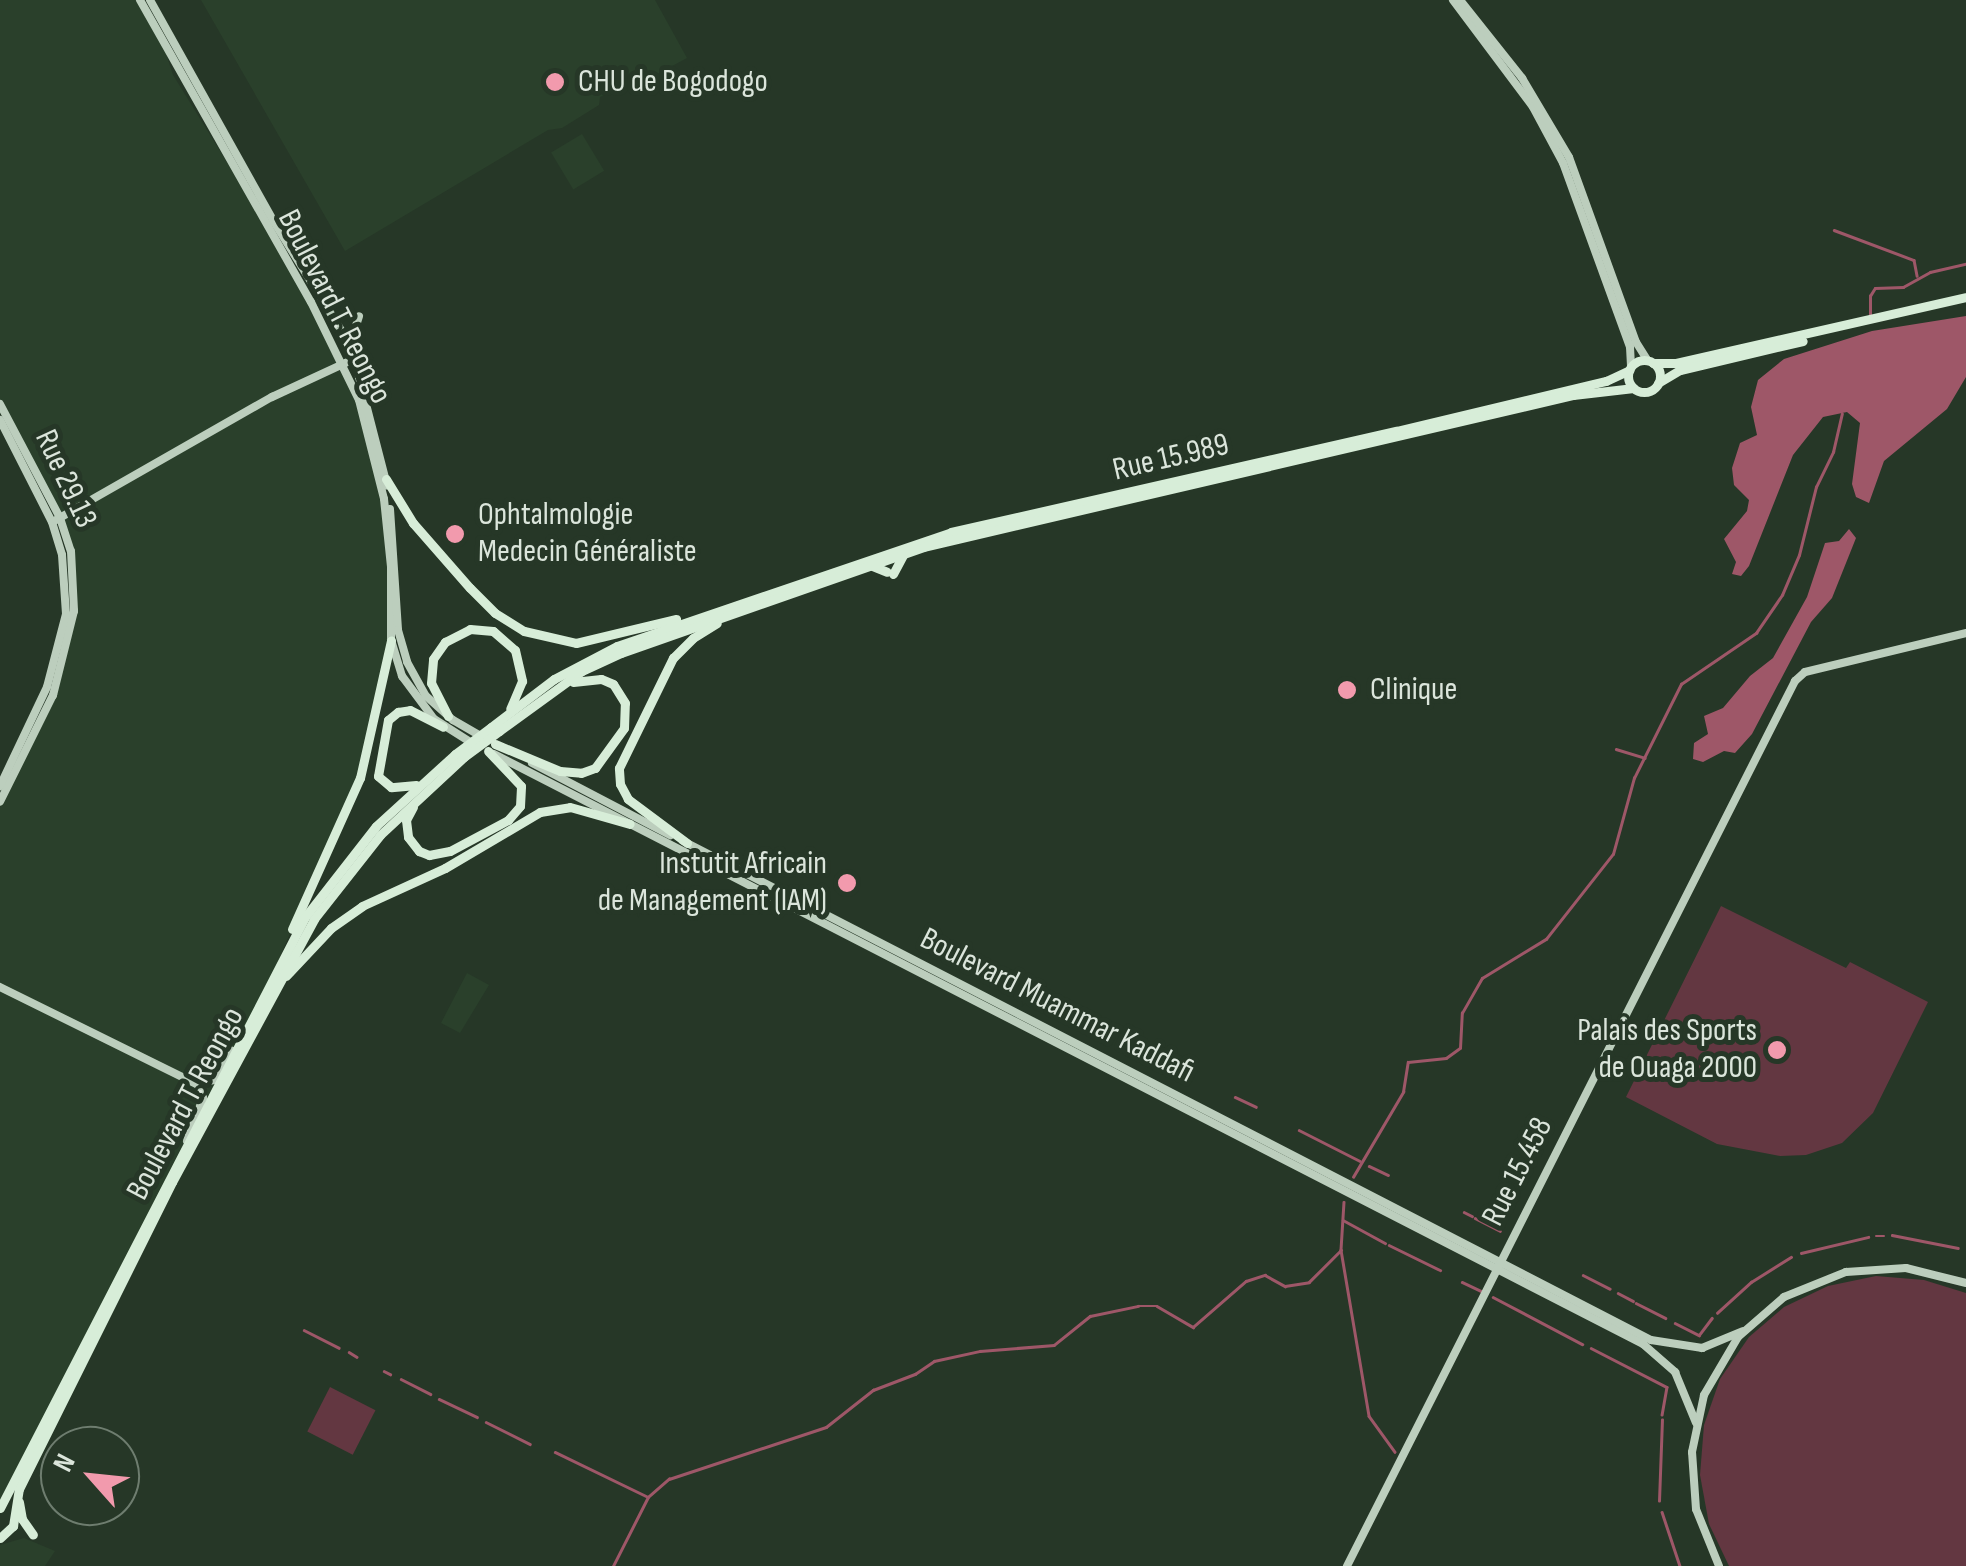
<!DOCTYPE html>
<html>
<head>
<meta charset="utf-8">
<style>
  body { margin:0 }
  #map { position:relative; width:1966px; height:1566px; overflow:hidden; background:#263727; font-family:"Sofia Sans Condensed",sans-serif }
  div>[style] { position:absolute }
  .built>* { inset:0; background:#2a402b; transform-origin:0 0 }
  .green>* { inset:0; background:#633741; transform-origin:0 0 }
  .water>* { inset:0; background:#9e5768 }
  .stream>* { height:2.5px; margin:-1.25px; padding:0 1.25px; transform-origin:1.25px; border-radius:1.25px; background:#9e5768 }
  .major>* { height:8px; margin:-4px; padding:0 4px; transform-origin:4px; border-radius:4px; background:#bccebd }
  .highway>* { height:9px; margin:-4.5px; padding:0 4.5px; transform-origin:4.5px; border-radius:4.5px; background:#d7edd8 }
  .highway>.ring { margin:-4.5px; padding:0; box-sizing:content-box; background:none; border:9px solid #d7edd8; border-radius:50% }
  .highway-bridge>* { height:9px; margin:-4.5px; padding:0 4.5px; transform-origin:4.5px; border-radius:4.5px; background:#d7edd8 }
  .dots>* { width:28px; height:28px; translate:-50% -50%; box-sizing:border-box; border:5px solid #263727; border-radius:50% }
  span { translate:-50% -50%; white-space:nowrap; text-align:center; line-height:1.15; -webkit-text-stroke:10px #263727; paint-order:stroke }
  .poi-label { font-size:32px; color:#dbe5db }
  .left { translate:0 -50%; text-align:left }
  .right { translate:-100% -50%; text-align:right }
  .street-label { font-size:32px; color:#dbe5db }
  .north { position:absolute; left:40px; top:1426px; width:100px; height:100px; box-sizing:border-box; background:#263727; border:2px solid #6e7d6f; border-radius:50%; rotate:297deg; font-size:28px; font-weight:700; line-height:40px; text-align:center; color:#dbe5db }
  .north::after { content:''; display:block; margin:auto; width:35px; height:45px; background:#f29aad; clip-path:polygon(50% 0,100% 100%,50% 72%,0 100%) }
</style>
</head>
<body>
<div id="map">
  <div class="built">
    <i style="clip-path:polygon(0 0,140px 0,160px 35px,173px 75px,267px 227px,354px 389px,384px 499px,391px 640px,370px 749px,269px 982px,0 1508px,0 802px,53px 695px,73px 629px,71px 551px,60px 518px,0 405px)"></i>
    <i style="clip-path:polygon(201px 0,655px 0,687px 58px,624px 92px,615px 90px,600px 97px,599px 105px,562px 128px,548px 130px,345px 251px)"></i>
    <i style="left:582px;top:134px;width:43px;height:36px;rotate:59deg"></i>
    <i style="clip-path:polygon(467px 973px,489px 985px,460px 1033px,441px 1023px)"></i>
    <i style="clip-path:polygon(24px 1538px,55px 1551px,45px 1566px,0 1566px,0 1545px)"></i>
  </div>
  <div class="green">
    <i style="clip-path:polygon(1721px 906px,1846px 968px,1850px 962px,1928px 1002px,1873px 1113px,1842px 1143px,1806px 1155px,1780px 1156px,1717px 1144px,1626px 1097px)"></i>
    <i style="clip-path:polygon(1876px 1276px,1924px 1280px,1966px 1293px,1966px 1566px,1729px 1566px,1709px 1524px,1700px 1475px,1704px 1425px,1720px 1379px,1749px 1337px,1784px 1307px,1828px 1286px)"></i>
    <i style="left:330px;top:1387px;width:51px;height:50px;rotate:27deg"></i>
  </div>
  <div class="water">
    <i style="clip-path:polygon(1966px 316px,1966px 377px,1947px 409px,1884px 461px,1869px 503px,1856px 497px,1852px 484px,1860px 423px,1847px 412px,1823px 417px,1793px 455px,1749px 566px,1741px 576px,1732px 574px,1736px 562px,1724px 539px,1747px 511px,1749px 500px,1734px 485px,1732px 468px,1740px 443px,1757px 435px,1751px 407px,1758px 380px,1784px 359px,1872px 331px)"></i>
    <i style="clip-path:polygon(1849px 529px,1856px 538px,1832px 598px,1811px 622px,1752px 734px,1735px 753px,1724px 751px,1703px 762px,1693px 759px,1694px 743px,1708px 734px,1704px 716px,1723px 708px,1750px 676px,1773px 658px,1807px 597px,1825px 543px,1839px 541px)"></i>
  </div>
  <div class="stream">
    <i style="left:1834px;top:230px;width:85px;rotate:20.6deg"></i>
    <i style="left:1914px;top:260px;width:16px;rotate:79deg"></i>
    <i style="left:1870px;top:315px;width:19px;rotate:-90deg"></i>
    <i style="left:1870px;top:296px;width:9px;rotate:-58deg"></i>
    <i style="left:1875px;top:288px;width:28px;rotate:-2deg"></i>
    <i style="left:1903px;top:287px;width:31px;rotate:-29deg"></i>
    <i style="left:1930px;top:272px;width:37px;rotate:-13deg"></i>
    <i style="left:1616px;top:749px;width:30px;rotate:17deg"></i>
    <i style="left:1235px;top:1097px;width:23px;rotate:25deg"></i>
    <i style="left:1299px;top:1130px;width:68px;rotate:26.9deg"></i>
    <i style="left:1369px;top:1166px;width:21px;rotate:25deg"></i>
    <i style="left:1353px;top:1177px;width:99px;rotate:-59.5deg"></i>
    <i style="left:1403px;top:1092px;width:30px;rotate:-81deg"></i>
    <i style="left:1408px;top:1062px;width:38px;rotate:-6deg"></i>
    <i style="left:1446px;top:1058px;width:17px;rotate:-36deg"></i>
    <i style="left:1460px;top:1048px;width:35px;rotate:-87deg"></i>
    <i style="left:1462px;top:1013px;width:40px;rotate:-60.3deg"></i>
    <i style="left:1482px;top:978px;width:75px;rotate:-31.4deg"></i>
    <i style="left:1546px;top:939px;width:108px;rotate:-51.8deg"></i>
    <i style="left:1613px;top:854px;width:79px;rotate:-74.6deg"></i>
    <i style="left:1634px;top:778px;width:105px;rotate:-63.4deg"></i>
    <i style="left:1681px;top:684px;width:91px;rotate:-34.2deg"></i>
    <i style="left:1756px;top:633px;width:46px;rotate:-55.6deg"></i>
    <i style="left:1782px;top:595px;width:43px;rotate:-67deg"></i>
    <i style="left:1799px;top:555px;width:70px;rotate:-76deg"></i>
    <i style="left:1816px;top:487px;width:39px;rotate:-64deg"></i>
    <i style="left:1833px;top:452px;width:39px;rotate:-77deg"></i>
    <i style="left:1344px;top:1202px;width:48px;rotate:93.6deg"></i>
    <i style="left:1341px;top:1250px;width:168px;rotate:80.4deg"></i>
    <i style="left:1369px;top:1416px;width:44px;rotate:54.2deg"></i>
    <i style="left:1464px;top:1212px;width:9px;rotate:27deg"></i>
    <i style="left:1475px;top:1218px;width:28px;rotate:27deg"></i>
    <i style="left:1343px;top:1220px;width:48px;rotate:28.7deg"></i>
    <i style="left:1892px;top:1235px;width:67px;rotate:11.1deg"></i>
    <i style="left:1876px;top:1236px;width:8px"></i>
    <i style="left:1389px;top:1245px;width:57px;rotate:26.1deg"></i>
    <i style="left:1801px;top:1253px;width:69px;rotate:-13.4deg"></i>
    <i style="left:1583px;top:1275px;width:30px;rotate:27deg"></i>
    <i style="left:1462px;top:1282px;width:21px;rotate:25deg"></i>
    <i style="left:1618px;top:1293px;width:17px;rotate:28deg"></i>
    <i style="left:1493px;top:1297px;width:101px;rotate:27.8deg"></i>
    <i style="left:1636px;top:1303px;width:33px;rotate:27deg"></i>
    <i style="left:1717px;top:1313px;width:46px;rotate:-42.4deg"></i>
    <i style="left:1751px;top:1282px;width:47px;rotate:-32deg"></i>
    <i style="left:1675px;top:1323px;width:27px;rotate:27deg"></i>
    <i style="left:1699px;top:1335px;width:21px;rotate:-53deg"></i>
    <i style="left:304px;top:1330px;width:39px;rotate:27deg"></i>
    <i style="left:1591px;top:1348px;width:85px;rotate:27.2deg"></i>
    <i style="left:1667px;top:1387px;width:28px;rotate:100deg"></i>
    <i style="left:349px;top:1352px;width:9px;rotate:32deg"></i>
    <i style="left:384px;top:1371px;width:7px;rotate:27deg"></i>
    <i style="left:401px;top:1379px;width:33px;rotate:27deg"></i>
    <i style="left:439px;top:1399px;width:42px;rotate:25.3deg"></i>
    <i style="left:486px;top:1422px;width:49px;rotate:26.6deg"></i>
    <i style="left:555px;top:1452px;width:103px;rotate:25.8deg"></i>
    <i style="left:1659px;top:1501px;width:81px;rotate:-87.9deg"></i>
    <i style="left:1662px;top:1512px;width:57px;rotate:71.6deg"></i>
    <i style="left:613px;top:1566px;width:77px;rotate:-63.1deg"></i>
    <i style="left:648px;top:1497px;width:28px;rotate:-41deg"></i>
    <i style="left:669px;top:1479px;width:165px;rotate:-18.3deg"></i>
    <i style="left:826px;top:1427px;width:60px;rotate:-38.2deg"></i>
    <i style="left:873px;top:1390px;width:45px;rotate:-20.9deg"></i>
    <i style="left:915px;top:1374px;width:23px;rotate:-34deg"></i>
    <i style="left:934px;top:1361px;width:47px;rotate:-12.3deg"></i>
    <i style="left:980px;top:1351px;width:74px;rotate:-4.6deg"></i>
    <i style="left:1054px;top:1345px;width:46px;rotate:-38.9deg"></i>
    <i style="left:1090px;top:1316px;width:49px;rotate:-11.8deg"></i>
    <i style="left:1138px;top:1306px;width:19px"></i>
    <i style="left:1157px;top:1306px;width:42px;rotate:30.3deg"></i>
    <i style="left:1193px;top:1327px;width:70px;rotate:-41deg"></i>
    <i style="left:1246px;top:1281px;width:20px;rotate:-18deg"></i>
    <i style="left:1265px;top:1275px;width:23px;rotate:29deg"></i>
    <i style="left:1285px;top:1286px;width:24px;rotate:-9deg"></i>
    <i style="left:1309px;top:1282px;width:45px;rotate:-45deg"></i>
  </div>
  <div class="major">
    <i style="left:140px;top:0;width:347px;rotate:60.5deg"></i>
    <i style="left:311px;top:302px;width:109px;rotate:63.9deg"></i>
    <i style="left:359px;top:400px;width:102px;rotate:75.8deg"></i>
    <i style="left:384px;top:499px;width:68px;rotate:84.1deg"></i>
    <i style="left:391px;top:567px;width:73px;rotate:90deg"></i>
    <i style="left:391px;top:640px;width:38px;rotate:73deg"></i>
    <i style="left:402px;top:676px;width:54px;rotate:53.3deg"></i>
    <i style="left:434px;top:719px;width:45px;rotate:32.3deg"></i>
    <i style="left:150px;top:0;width:254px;rotate:60.8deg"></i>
    <i style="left:274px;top:222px;width:146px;rotate:58.2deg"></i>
    <i style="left:351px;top:346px;width:144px;rotate:75.5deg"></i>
    <i style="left:1453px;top:0;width:134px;rotate:53.2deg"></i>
    <i style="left:1533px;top:107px;width:64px;rotate:61.8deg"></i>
    <i style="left:1563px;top:163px;width:196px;rotate:70deg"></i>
    <i style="left:1630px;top:347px;width:20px;rotate:87deg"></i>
    <i style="left:1460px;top:0;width:100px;rotate:51.5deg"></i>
    <i style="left:1522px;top:78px;width:92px;rotate:59.3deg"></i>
    <i style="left:1569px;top:157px;width:197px;rotate:70.1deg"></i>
    <i style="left:1636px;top:342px;width:22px;rotate:58deg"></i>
    <i style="left:351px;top:341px;width:26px;rotate:-72deg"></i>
    <i style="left:0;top:404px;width:129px;rotate:62.2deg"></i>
    <i style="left:60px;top:518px;width:35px;rotate:72deg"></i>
    <i style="left:71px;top:551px;width:60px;rotate:87.1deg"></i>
    <i style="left:74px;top:611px;width:87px;rotate:104deg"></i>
    <i style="left:53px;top:695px;width:119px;rotate:116.4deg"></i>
    <i style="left:0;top:420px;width:114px;rotate:63deg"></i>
    <i style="left:52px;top:522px;width:34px;rotate:73deg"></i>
    <i style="left:62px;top:555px;width:59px;rotate:86.1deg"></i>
    <i style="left:66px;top:614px;width:75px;rotate:104.6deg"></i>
    <i style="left:47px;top:687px;width:110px;rotate:115.4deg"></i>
    <i style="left:390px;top:509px;width:121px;rotate:86.2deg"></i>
    <i style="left:398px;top:630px;width:33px;rotate:74deg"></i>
    <i style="left:407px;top:662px;width:39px;rotate:61deg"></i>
    <i style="left:426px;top:696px;width:36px;rotate:42deg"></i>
    <i style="left:453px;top:720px;width:36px;rotate:30deg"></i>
    <i style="left:56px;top:520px;width:249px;rotate:-29.7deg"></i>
    <i style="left:272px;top:397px;width:93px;rotate:-24.9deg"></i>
    <i style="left:494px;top:754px;width:1292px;rotate:27.18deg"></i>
    <i style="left:1643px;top:1344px;width:43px;rotate:41.2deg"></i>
    <i style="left:1675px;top:1372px;width:55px;rotate:67.6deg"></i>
    <i style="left:532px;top:763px;width:156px;rotate:27.6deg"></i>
    <i style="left:683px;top:841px;width:1089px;rotate:27.27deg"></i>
    <i style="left:1651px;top:1340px;width:52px;rotate:8.9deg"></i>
    <i style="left:1702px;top:1348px;width:44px;rotate:-22.5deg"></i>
    <i style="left:0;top:987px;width:221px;rotate:26.3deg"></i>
    <i style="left:199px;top:1085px;width:15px;rotate:-20deg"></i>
    <i style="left:213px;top:1080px;width:35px;rotate:-57deg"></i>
    <i style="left:187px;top:1141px;width:46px;rotate:-69.6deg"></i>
    <i style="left:203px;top:1098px;width:14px;rotate:-111deg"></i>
    <i style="left:1347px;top:1566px;width:992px;rotate:-63.15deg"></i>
    <i style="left:1795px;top:681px;width:13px;rotate:-42deg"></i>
    <i style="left:1805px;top:672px;width:166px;rotate:-13.6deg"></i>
    <i style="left:1719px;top:1566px;width:61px;rotate:-112deg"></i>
    <i style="left:1696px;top:1509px;width:57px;rotate:-94deg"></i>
    <i style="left:1692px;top:1452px;width:58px;rotate:-78.1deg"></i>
    <i style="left:1704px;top:1395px;width:67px;rotate:-59.6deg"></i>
    <i style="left:1738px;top:1337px;width:61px;rotate:-41deg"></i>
    <i style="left:1784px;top:1297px;width:67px;rotate:-22deg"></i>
    <i style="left:1846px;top:1272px;width:60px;rotate:-3.8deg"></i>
    <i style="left:1906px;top:1268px;width:62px;rotate:14deg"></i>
  </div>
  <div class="highway">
    <i class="ring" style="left:1628px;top:360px;width:23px;height:23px"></i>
    <i style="left:1653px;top:363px;width:23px"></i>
    <i style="left:1676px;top:363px;width:297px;rotate:-12.8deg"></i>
    <i style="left:1658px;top:383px;width:26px;rotate:-31deg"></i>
    <i style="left:1680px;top:370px;width:126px;rotate:-13.3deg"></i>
    <i style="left:386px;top:479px;width:52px;rotate:58.5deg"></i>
    <i style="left:413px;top:523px;width:86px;rotate:48.8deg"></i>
    <i style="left:470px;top:588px;width:35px;rotate:45deg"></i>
    <i style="left:495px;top:613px;width:34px;rotate:32deg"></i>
    <i style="left:524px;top:631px;width:53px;rotate:13deg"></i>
    <i style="left:576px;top:643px;width:103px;rotate:-13.5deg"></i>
    <i style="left:870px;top:565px;width:18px;rotate:22deg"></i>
    <i style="left:893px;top:574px;width:21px;rotate:-62deg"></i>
    <i style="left:448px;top:716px;width:37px;rotate:-117deg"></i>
    <i style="left:431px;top:683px;width:24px;rotate:-85deg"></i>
    <i style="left:433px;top:659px;width:21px;rotate:-55deg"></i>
    <i style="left:445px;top:642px;width:28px;rotate:-27deg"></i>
    <i style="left:470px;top:629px;width:23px;rotate:5deg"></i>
    <i style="left:493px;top:631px;width:29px;rotate:41deg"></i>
    <i style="left:515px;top:650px;width:32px;rotate:77deg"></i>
    <i style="left:522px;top:681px;width:30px;rotate:113deg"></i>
    <i style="left:491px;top:727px;width:79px;rotate:-37.3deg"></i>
    <i style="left:554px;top:679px;width:71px;rotate:-27.6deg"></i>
    <i style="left:617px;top:646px;width:353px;rotate:-18.8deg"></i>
    <i style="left:951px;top:532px;width:457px;rotate:-12.8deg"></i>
    <i style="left:1397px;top:431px;width:215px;rotate:-13.5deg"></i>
    <i style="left:1606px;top:381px;width:26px;rotate:-25deg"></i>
    <i style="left:499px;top:731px;width:102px;rotate:-35.9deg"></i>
    <i style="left:582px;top:671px;width:43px;rotate:-24.8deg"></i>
    <i style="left:621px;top:653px;width:320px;rotate:-19.3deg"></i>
    <i style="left:923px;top:547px;width:668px;rotate:-13.16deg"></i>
    <i style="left:1573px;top:395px;width:61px;rotate:-6.5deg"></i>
    <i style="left:495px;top:744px;width:70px;rotate:22.6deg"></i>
    <i style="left:560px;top:771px;width:21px;rotate:5deg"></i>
    <i style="left:581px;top:773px;width:15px;rotate:-20deg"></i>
    <i style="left:595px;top:768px;width:49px;rotate:-54.1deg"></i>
    <i style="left:624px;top:728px;width:25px;rotate:-88deg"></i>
    <i style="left:625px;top:703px;width:22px;rotate:-122deg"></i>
    <i style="left:613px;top:684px;width:13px;rotate:-157deg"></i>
    <i style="left:601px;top:679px;width:28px;rotate:174deg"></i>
    <i style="left:416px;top:785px;width:25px;rotate:175deg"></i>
    <i style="left:391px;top:787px;width:17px;rotate:-140deg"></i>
    <i style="left:378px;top:776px;width:57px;rotate:-79.9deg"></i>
    <i style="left:388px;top:720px;width:13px;rotate:-39deg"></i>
    <i style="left:398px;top:712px;width:12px;rotate:-9deg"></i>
    <i style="left:410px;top:710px;width:37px;rotate:27deg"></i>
    <i style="left:413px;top:807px;width:15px;rotate:118deg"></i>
    <i style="left:406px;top:820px;width:17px;rotate:83deg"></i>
    <i style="left:408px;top:837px;width:18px;rotate:52deg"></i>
    <i style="left:419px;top:851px;width:11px;rotate:22deg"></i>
    <i style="left:429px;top:855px;width:21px;rotate:-11deg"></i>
    <i style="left:450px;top:851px;width:66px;rotate:-28.1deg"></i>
    <i style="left:508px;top:820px;width:18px;rotate:-49deg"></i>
    <i style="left:520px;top:806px;width:20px;rotate:-87deg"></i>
    <i style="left:521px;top:786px;width:48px;rotate:-133.3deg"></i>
    <i style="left:687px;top:843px;width:74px;rotate:-143.3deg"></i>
    <i style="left:628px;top:799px;width:17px;rotate:-118deg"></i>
    <i style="left:620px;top:784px;width:16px;rotate:-94deg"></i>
    <i style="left:619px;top:768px;width:123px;rotate:-63.9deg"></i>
    <i style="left:673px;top:658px;width:28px;rotate:-45deg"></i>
    <i style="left:693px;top:638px;width:28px;rotate:-32deg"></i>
    <i style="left:292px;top:929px;width:166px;rotate:-65.8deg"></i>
    <i style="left:360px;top:778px;width:141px;rotate:-77.3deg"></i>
    <i style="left:286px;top:976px;width:66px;rotate:-46.8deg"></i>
    <i style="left:331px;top:928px;width:38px;rotate:-35deg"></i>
    <i style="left:362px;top:906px;width:91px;rotate:-24.6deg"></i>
    <i style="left:445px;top:868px;width:110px;rotate:-30.5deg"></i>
    <i style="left:540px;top:812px;width:30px;rotate:-9deg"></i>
    <i style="left:570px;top:807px;width:62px;rotate:15.8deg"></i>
    <i style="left:19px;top:1502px;width:17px;rotate:80deg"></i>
    <i style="left:22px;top:1519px;width:19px;rotate:55deg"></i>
    <i style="left:0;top:1508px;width:665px;rotate:-62.7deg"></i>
    <i style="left:305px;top:917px;width:115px;rotate:-52deg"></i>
    <i style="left:376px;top:826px;width:107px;rotate:-42.3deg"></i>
    <i style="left:0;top:1538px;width:18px;rotate:-43deg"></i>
    <i style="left:13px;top:1526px;width:37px;rotate:-81deg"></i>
    <i style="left:19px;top:1489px;width:343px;rotate:-63.5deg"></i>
    <i style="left:172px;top:1182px;width:299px;rotate:-61.6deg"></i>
    <i style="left:314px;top:919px;width:107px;rotate:-51.8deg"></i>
    <i style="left:380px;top:835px;width:115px;rotate:-42.9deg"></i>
  </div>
  <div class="highway-bridge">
    <i style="left:455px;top:754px;width:45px;rotate:-36.9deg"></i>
    <i style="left:464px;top:757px;width:44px;rotate:-36.6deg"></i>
  </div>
  <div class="dots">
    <i style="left:555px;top:82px;background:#f29aad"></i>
    <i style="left:455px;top:534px;background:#f29aad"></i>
    <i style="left:1347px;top:690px;background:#f29aad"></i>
    <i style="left:847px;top:883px;background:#f29aad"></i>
    <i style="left:1777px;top:1050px;background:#f29aad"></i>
  </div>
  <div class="poi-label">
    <span class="left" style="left:578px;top:82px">CHU de Bogodogo</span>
    <span class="left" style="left:478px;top:534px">Ophtalmologie<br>Medecin Généraliste</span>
    <span class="left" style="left:1370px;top:690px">Clinique</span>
    <span class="right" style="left:827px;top:883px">Instutit Africain<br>de Management (IAM)</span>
    <span class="right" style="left:1757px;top:1050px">Palais des Sports<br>de Ouaga 2000</span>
  </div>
  <div class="street-label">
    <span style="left:334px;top:307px;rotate:63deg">Boulevard T. Reongo</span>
    <span style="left:1171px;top:458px;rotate:-13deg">Rue 15.989</span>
    <span style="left:65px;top:479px;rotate:65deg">Rue 29.13</span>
    <span style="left:1057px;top:1006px;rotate:27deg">Boulevard Muammar Kaddafi</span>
    <span style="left:186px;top:1104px;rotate:-62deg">Boulevard T. Reongo</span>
    <span style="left:1518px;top:1172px;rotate:-63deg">Rue 15.458</span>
  </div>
  <div class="north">N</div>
</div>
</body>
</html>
